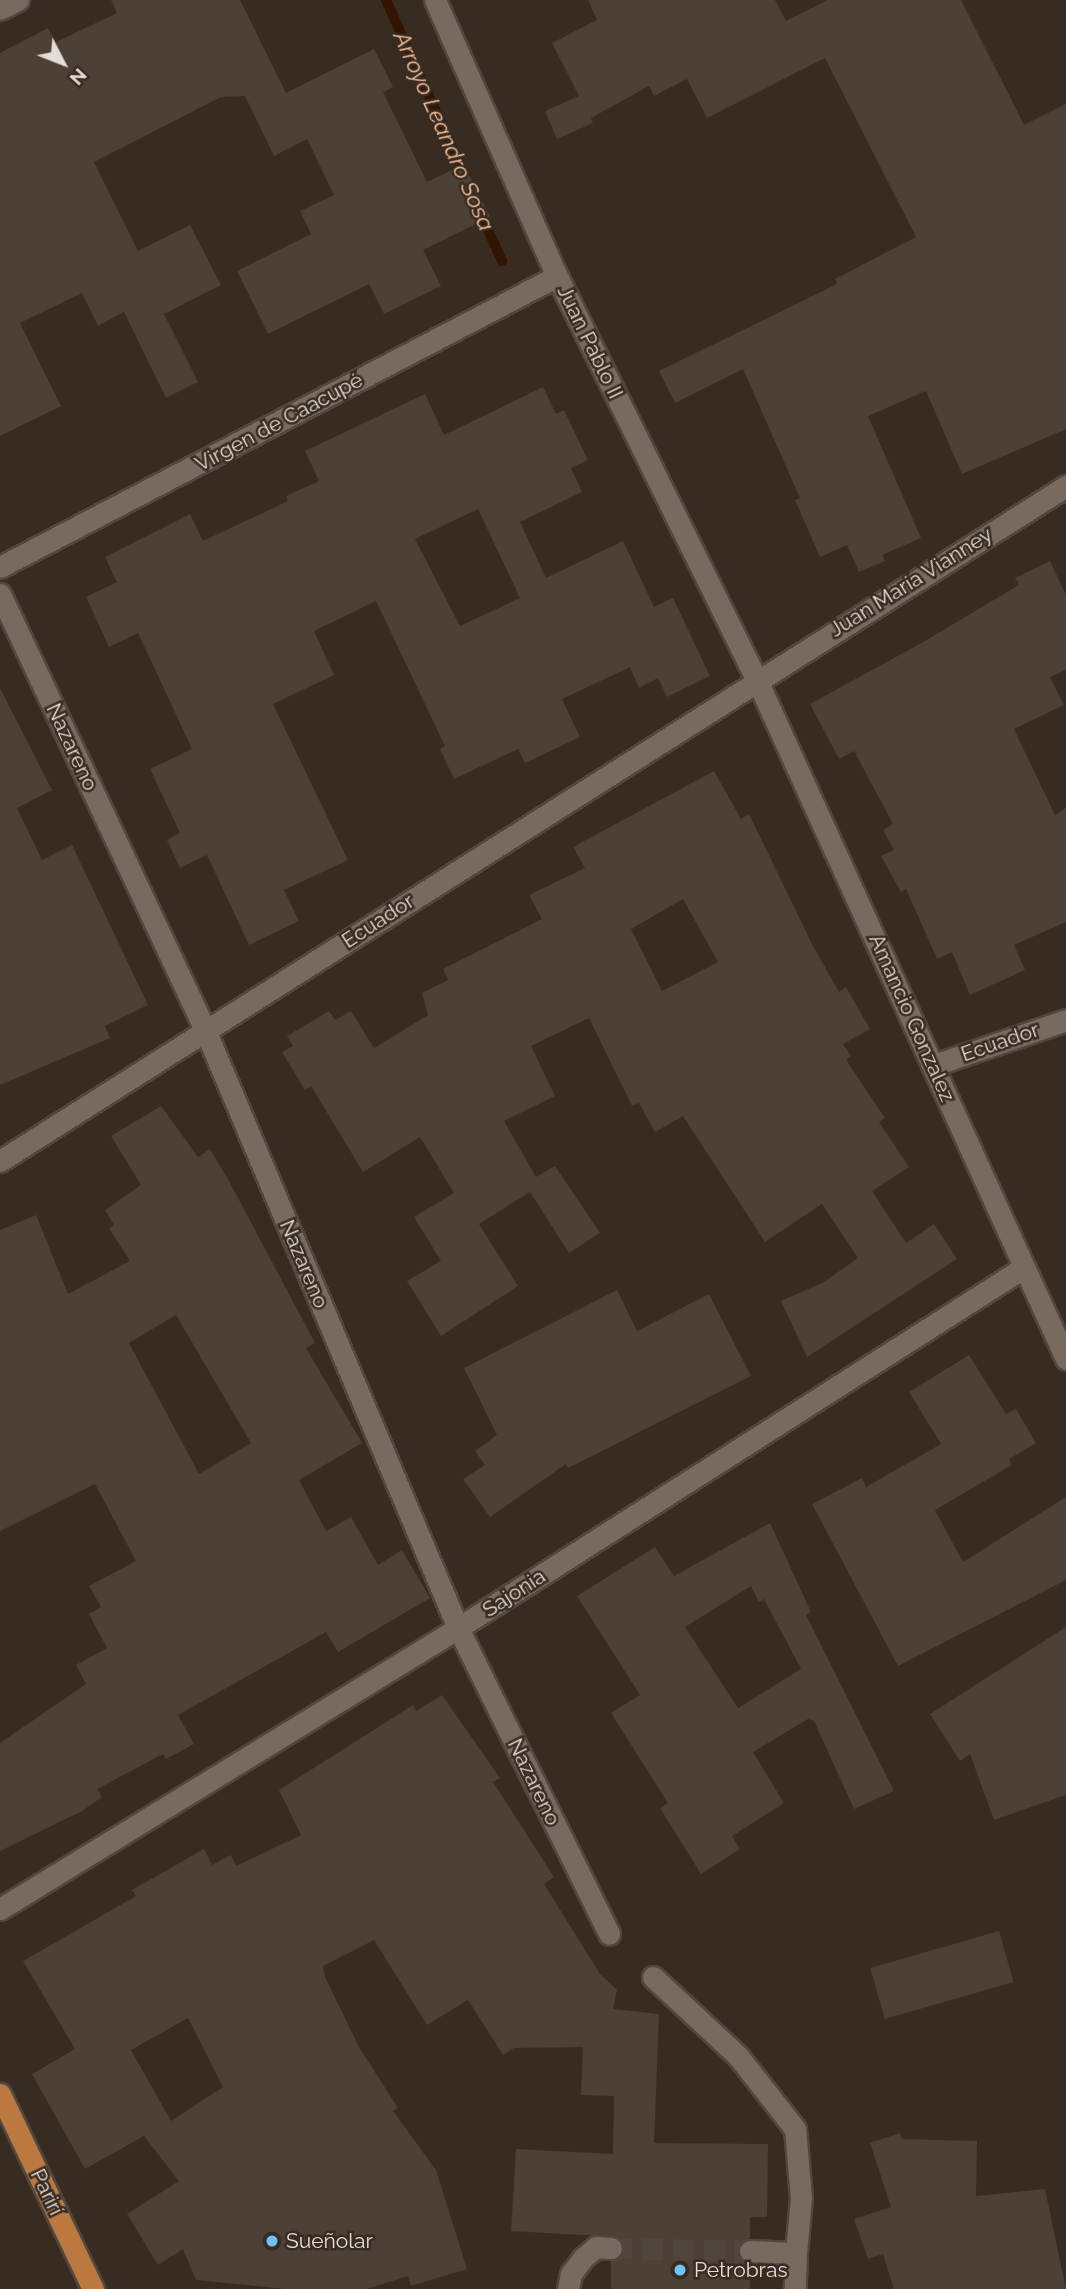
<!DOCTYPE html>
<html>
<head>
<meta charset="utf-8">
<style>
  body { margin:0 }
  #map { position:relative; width:1066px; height:2289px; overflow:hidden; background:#372b22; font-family:Raleway,sans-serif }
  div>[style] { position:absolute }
  .stream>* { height:10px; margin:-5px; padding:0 5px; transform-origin:5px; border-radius:5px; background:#321400 }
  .building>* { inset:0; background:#4d4036; transform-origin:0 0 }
  .minor-tunnel>* { height:21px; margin-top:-10.5px; transform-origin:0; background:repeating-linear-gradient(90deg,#51463d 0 21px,transparent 0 31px) }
  .roads { filter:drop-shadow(2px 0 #514740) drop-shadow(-2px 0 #514740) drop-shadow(0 2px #514740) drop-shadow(0 -2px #514740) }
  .minor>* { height:21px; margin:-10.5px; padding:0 10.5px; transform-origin:10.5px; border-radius:10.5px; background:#786a5f }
  .major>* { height:21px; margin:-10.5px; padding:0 10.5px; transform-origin:10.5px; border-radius:10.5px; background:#bb793f }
  .dots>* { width:19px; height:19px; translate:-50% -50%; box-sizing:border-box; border:4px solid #372b22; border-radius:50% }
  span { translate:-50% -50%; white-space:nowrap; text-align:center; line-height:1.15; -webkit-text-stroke:5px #372b22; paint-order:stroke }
  .street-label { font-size:21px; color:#e4dcd6 }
  .poi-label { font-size:21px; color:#e4dcd6 }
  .left { translate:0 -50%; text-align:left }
  .water-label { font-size:23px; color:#f7be96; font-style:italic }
  .north { position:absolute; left:28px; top:28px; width:70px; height:70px; -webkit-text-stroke:5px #372b22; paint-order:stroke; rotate:132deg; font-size:19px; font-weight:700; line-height:28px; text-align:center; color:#e4dcd6 }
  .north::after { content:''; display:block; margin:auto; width:24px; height:32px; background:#e4dcd6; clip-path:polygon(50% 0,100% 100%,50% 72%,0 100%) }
</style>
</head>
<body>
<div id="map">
  <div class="stream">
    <i style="left:386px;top:0;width:196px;rotate:65.9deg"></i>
    <i style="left:479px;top:210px;width:56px;rotate:65.7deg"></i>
  </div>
  <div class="building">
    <i style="clip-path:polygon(111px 0,240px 0,286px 93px,374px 49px,393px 87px,383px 92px,427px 182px,464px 164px,490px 217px,423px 250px,441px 286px,384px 314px,369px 284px,268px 334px,237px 271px,311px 234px,300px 211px,334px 195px,307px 139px,274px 156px,245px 96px,221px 97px,94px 162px,138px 251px,190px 225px,221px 285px,164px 314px,198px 382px,166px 398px,124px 312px,98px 326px,82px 293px,20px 323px,61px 406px,0 436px,0 53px,48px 28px,56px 42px,117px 13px)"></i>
    <i style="clip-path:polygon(588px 0,775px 0,786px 21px,828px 0,961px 0,1024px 125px,1066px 104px,1066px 429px,962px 474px,926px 391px,868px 416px,921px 538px,882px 555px,885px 561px,859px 572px,847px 545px,820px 557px,795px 500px,800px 498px,743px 369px,675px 403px,659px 371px,837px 284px,835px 279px,916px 237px,825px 58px,707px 118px,687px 79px,654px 96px,649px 86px,591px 118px,593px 123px,557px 139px,545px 111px,579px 96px,552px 43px,597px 20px)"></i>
    <i style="clip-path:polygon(evenodd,543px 387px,556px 414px,564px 410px,588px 460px,571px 468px,582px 492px,520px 522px,546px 578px,623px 541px,654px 607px,673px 598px,710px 676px,667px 697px,658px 678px,639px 688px,630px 667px,562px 699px,580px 737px,525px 763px,518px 749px,454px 779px,440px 749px,445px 746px,376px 601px,314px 631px,334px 675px,273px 704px,348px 860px,284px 890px,299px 921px,249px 945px,207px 855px,180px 868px,167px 840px,180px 833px,150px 769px,192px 749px,138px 633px,109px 647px,86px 597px,117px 582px,105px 557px,190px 514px,203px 541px,288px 501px,286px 496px,319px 481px,305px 451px,425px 394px,444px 435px,543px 387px,478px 509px,520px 598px,460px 626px,415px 539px,478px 509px)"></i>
    <i style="clip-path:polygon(1050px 561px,1066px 595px,1066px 670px,1050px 677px,1064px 705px,1014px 729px,1055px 815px,1066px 808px,1066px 922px,1014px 945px,1025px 970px,970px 995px,952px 952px,937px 959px,906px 889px,901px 892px,881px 856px,894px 850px,883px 830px,893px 824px,854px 751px,839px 759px,810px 704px,925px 641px,1019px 585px,1015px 578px)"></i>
    <i style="clip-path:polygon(0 688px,52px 790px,17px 808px,42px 860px,72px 845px,148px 1005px,105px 1026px,110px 1038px,0 1085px)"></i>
    <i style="clip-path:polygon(evenodd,714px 771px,741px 819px,749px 814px,812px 944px,839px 992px,846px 987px,870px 1029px,843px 1044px,851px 1056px,846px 1060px,885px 1118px,879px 1122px,909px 1167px,872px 1191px,906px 1243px,934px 1224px,957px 1259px,807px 1357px,781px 1301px,824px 1282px,858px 1258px,822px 1204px,765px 1242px,683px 1116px,655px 1132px,639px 1103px,632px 1106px,589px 1018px,531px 1046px,555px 1096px,504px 1121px,536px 1177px,555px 1166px,600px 1233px,569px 1253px,530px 1192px,479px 1224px,518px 1286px,441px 1336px,407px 1281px,441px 1261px,414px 1217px,454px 1193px,420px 1137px,363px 1172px,311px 1086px,305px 1090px,282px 1052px,293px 1046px,287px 1036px,329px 1011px,335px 1020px,351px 1011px,374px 1048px,428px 1015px,422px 993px,448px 980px,443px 969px,542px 919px,529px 895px,585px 868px,573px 847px,714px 771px,683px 899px,718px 962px,662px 991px,631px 929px,683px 899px)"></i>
    <i style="clip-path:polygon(evenodd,161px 1106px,198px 1157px,210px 1149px,229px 1181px,315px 1343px,306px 1348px,362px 1443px,299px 1480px,326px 1531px,351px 1517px,378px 1565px,402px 1550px,430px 1598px,338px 1652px,326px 1632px,178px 1715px,194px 1744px,166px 1759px,163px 1754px,97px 1789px,102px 1797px,82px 1811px,0 1851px,0 1743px,86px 1684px,76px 1665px,107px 1648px,89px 1614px,101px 1607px,89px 1586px,136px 1561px,95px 1484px,0 1531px,0 1230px,36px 1215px,68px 1294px,130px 1261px,109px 1228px,114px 1225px,105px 1210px,141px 1185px,111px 1136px,161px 1106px,176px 1315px,251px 1443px,199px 1474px,129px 1343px,176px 1315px)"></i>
    <i style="clip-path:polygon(617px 1290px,637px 1331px,709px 1294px,751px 1376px,568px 1468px,566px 1464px,490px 1517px,463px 1479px,485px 1465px,475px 1451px,497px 1435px,464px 1368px)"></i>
    <i style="clip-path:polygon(969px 1355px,1006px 1414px,1016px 1409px,1036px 1443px,1009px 1459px,1012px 1465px,935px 1510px,963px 1562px,1066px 1497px,1066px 1580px,898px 1666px,812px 1504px,862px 1478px,866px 1487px,941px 1444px,909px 1392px)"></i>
    <i style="clip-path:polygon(evenodd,770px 1523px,811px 1612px,806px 1615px,894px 1791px,854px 1809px,814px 1721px,808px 1719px,753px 1752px,784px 1803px,732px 1836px,740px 1849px,701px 1874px,660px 1808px,668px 1803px,611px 1713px,640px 1695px,577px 1596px,655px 1547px,674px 1576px,770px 1523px,751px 1586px,759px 1602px,764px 1599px,801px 1669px,738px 1708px,685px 1627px,751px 1586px)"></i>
    <i style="clip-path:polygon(1066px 1627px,1066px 1795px,994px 1820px,970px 1754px,960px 1761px,930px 1714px)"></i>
    <i style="clip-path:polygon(evenodd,442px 1695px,500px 1778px,493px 1782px,554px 1877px,544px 1884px,600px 1974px,617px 1990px,613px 2009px,659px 2014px,654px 2143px,768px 2144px,767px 2217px,750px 2217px,750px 2238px,737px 2250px,739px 2258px,750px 2264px,750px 2289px,611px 2289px,611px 2261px,624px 2250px,618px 2237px,511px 2231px,516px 2149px,613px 2154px,614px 2096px,581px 2095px,583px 2047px,514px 2048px,503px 2055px,468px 2000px,427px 2025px,374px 1940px,323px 1966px,325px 1977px,359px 2047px,398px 2108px,393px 2111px,436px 2170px,467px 2269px,411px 2286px,408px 2276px,367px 2289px,286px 2289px,196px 2280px,183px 2249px,158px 2265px,127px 2214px,179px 2181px,144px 2136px,85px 2169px,32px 2074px,75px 2049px,23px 1961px,136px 1896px,132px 1890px,204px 1849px,212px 1865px,231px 1855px,236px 1866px,301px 1835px,279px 1790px,413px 1705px,416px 1711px,442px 1695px,188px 2018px,223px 2087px,171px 2121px,131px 2050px,188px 2018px)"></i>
    <i style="left:999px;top:1931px;width:53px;height:134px;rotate:74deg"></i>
    <i style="clip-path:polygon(900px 2133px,902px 2139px,977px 2141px,976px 2196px,1045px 2189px,1066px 2289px,894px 2289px,883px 2254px,868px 2259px,854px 2219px,891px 2207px,870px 2143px)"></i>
  </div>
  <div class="minor-tunnel">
    <i style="left:611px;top:2248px;width:139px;rotate:1.2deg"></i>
  </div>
  <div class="roads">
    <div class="minor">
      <i style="left:435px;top:0;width:302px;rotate:66.2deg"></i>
      <i style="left:557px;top:276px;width:449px;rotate:63.7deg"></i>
      <i style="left:756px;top:678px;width:748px;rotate:65.52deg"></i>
      <i style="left:0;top:9px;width:20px;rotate:-27deg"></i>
      <i style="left:0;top:567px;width:628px;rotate:-27.58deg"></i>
      <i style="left:0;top:594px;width:484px;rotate:64.8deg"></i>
      <i style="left:206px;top:1032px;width:647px;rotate:67.08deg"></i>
      <i style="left:458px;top:1628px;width:341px;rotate:63.7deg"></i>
      <i style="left:934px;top:1065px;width:139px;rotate:-18.8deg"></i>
      <i style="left:0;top:1161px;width:1262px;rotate:-32.34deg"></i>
      <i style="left:0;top:1909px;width:537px;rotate:-31.53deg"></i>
      <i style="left:458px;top:1628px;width:670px;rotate:-32.5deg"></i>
      <i style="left:653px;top:1977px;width:116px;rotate:42.9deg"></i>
      <i style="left:738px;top:2056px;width:93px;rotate:52deg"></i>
      <i style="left:795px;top:2129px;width:69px;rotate:85deg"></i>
      <i style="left:801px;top:2198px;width:55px;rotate:95.2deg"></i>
      <i style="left:750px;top:2251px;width:46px;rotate:2.5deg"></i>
      <i style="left:796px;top:2253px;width:36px;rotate:92deg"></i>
      <i style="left:568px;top:2289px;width:15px;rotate:-79deg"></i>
      <i style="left:571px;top:2274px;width:20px;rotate:-53deg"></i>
      <i style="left:583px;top:2258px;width:17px;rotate:-40deg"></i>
      <i style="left:596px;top:2247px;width:15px;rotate:4deg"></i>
    </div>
    <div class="major">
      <i style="left:0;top:2094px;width:216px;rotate:64.5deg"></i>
    </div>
  </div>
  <div class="dots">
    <i style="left:272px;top:2241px;background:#6fc2f4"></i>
    <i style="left:680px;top:2270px;background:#6fc2f4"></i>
  </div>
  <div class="street-label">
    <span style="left:590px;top:342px;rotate:64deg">Juan Pablo II</span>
    <span style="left:279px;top:422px;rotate:-28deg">Virgen de Caacupé</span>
    <span style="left:911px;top:582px;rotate:-32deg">Juan María Vianney</span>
    <span style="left:72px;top:747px;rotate:65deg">Nazareno</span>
    <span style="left:378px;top:921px;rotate:-33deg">Ecuador</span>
    <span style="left:912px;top:1018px;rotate:66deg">Amancio Gonzalez</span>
    <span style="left:1000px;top:1042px;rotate:-19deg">Ecuador</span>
    <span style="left:304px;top:1264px;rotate:67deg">Nazareno</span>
    <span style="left:514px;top:1593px;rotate:-33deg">Sajonia</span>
    <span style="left:534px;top:1782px;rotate:64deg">Nazareno</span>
    <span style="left:47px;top:2192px;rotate:64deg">Parirí</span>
  </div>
  <div class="poi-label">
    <span class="left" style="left:286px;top:2241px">Sueñolar</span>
    <span class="left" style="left:694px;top:2270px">Petrobras</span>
  </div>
  <div class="water-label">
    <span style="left:444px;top:131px;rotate:66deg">Arroyo Leandro Sosa</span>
  </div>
  <div class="north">N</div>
</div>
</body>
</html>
